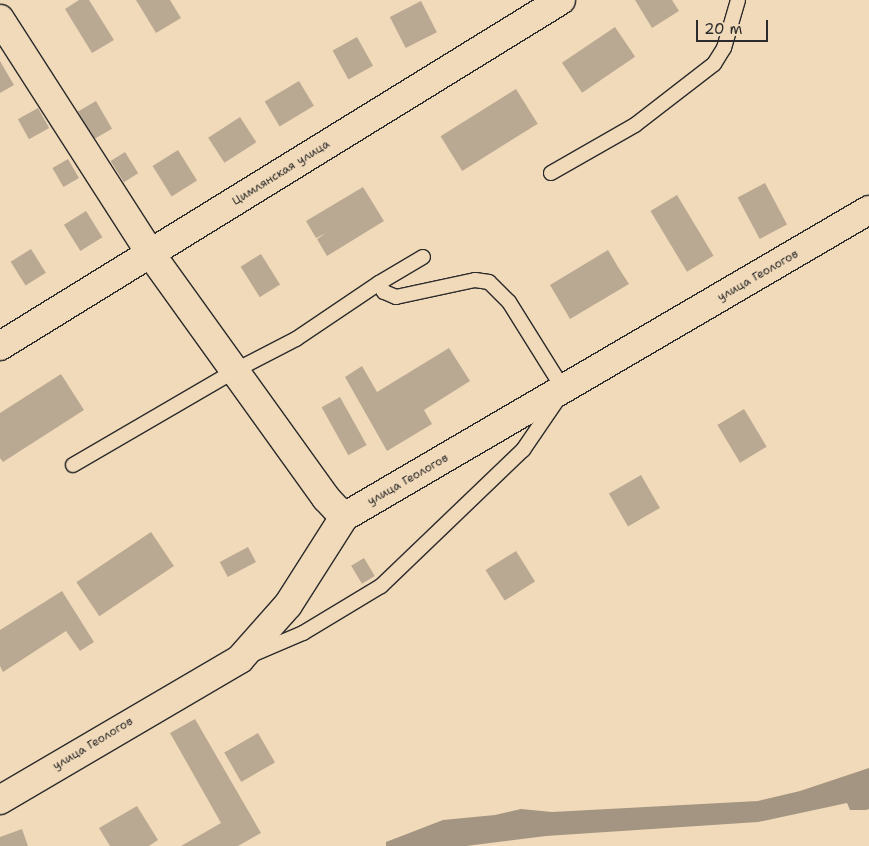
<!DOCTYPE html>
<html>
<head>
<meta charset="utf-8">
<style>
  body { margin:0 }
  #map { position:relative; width:869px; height:846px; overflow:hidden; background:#f1daba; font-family:"Shantell Sans",sans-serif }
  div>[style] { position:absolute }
  .water>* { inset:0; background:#a39581 }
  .building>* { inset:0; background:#baa992; transform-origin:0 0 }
  .roads { filter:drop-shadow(1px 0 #2b2b2b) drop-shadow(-1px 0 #2b2b2b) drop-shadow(0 1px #2b2b2b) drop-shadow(0 -1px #2b2b2b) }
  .lane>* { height:14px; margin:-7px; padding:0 7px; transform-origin:7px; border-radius:7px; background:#f1daba }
  .street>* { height:28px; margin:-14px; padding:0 14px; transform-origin:14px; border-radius:14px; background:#f1daba }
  span { translate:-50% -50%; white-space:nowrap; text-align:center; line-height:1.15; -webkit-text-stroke:4.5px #f1daba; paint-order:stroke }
  .street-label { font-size:12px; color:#2b2b2b }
  .scale { position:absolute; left:696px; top:20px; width:72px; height:22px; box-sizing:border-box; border:2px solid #2b2b2b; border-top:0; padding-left:6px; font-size:15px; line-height:18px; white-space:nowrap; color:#2b2b2b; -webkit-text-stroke:4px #f1daba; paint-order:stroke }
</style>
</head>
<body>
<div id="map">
  <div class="water">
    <i style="clip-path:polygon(869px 768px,869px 809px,866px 810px,850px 810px,847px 803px,758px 822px,546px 836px,466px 846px,386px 846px,386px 842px,443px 820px,495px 815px,521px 809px,552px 812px,758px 801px,800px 791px)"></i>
  </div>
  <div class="building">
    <i style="clip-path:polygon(79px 0,89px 0,114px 40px,92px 53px,65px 9px)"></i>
    <i style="clip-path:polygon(136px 0,170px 0,181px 18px,156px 33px)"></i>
    <i style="clip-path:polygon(635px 0,672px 0,679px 11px,652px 28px)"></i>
    <i style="left:421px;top:1px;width:35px;height:35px;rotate:63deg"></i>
    <i style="left:615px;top:27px;width:36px;height:64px;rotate:56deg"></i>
    <i style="left:357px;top:37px;width:33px;height:28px;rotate:61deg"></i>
    <i style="clip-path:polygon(0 61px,14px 85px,0 93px)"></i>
    <i style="left:299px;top:81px;width:29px;height:40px;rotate:59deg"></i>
    <i style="left:516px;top:89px;width:41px;height:89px;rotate:58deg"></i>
    <i style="left:96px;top:101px;width:32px;height:21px;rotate:60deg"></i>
    <i style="left:38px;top:108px;width:23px;height:23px;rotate:61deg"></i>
    <i style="left:240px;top:117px;width:30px;height:38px;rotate:57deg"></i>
    <i style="left:178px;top:150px;width:36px;height:30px;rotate:58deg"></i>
    <i style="left:125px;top:152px;width:25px;height:17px;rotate:58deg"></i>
    <i style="left:68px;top:159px;width:22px;height:18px;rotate:60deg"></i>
    <i style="left:765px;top:183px;width:47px;height:31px;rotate:62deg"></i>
    <i style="clip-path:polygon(363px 187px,384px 221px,327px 256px,317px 239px,326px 233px,316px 238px,306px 221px)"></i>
    <i style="left:677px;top:195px;width:71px;height:31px;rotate:59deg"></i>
    <i style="left:86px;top:211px;width:31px;height:26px;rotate:58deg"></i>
    <i style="left:31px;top:249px;width:28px;height:24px;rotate:58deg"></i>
    <i style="clip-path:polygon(608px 250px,618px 267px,607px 274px,618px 267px,629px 284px,570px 319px,550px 285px)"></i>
    <i style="left:261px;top:254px;width:36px;height:24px;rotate:58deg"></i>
    <i style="clip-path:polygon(449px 348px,470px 381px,424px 410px,432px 424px,387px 451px,345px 377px,362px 366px,377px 392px)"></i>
    <i style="clip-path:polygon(61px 374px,84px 410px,3px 462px,0 458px,0 413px)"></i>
    <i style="left:340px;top:397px;width:55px;height:21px;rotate:61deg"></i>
    <i style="left:744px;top:409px;width:44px;height:31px;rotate:59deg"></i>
    <i style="left:641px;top:475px;width:38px;height:37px;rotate:60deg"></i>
    <i style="left:151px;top:532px;width:41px;height:90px;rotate:56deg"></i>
    <i style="left:248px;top:547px;width:17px;height:32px;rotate:62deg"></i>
    <i style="left:516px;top:551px;width:36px;height:36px;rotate:58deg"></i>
    <i style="left:364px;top:558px;width:21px;height:15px;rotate:59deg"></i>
    <i style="clip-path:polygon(62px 591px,94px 642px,80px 651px,66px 631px,3px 672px,0 666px,0 630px)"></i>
    <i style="clip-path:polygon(195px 719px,261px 833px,238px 846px,181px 846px,221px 823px,170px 733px)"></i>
    <i style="left:258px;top:733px;width:34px;height:39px;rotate:60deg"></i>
    <i style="clip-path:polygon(137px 806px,158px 840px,149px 846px,110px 846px,99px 828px)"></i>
    <i style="clip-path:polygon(22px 829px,28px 846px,0 846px,0 837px)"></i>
  </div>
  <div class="roads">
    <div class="lane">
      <i style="left:551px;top:173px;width:97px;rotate:-29.7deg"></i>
      <i style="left:635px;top:125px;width:100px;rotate:-37.7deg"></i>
      <i style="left:714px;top:64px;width:19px;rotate:-58deg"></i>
      <i style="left:724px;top:48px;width:50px;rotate:-73.7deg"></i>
      <i style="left:73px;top:465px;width:189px;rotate:-30.2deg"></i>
      <i style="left:236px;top:370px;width:68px;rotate:-27.3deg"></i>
      <i style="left:296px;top:339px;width:100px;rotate:-34deg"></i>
      <i style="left:379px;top:283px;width:51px;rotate:-30.6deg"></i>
      <i style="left:249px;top:656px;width:59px;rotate:-23.1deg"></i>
      <i style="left:303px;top:633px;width:91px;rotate:-31.1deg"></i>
      <i style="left:381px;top:586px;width:197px;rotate:-43.8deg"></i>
      <i style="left:523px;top:450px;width:73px;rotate:-55.7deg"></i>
      <i style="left:564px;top:390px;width:104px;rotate:-122deg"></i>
      <i style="left:509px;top:302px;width:28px;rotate:-135deg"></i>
      <i style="left:489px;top:282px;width:14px;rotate:-172deg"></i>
      <i style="left:475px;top:280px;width:81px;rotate:167.9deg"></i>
      <i style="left:396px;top:297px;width:13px;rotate:-157deg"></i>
      <i style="left:384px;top:292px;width:10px;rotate:-119deg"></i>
    </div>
    <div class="street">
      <i style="left:0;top:19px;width:278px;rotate:57.3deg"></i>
      <i style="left:150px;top:253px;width:302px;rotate:54.3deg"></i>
      <i style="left:326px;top:498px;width:26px;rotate:47deg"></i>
      <i style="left:0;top:346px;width:659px;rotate:-31.66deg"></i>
      <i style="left:0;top:800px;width:278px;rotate:-30.4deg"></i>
      <i style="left:240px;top:659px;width:72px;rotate:-48.4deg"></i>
      <i style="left:288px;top:605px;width:104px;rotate:-57.5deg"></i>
      <i style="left:344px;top:517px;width:608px;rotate:-30.32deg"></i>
    </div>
  </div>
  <div class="street-label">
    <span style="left:281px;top:173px;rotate:-32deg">Цимлянская улица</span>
    <span style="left:758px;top:276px;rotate:-30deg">улица Геологов</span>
    <span style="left:408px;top:480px;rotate:-30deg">улица Геологов</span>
    <span style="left:93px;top:744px;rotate:-31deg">улица Геологов</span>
  </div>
  <div class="scale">20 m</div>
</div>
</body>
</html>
